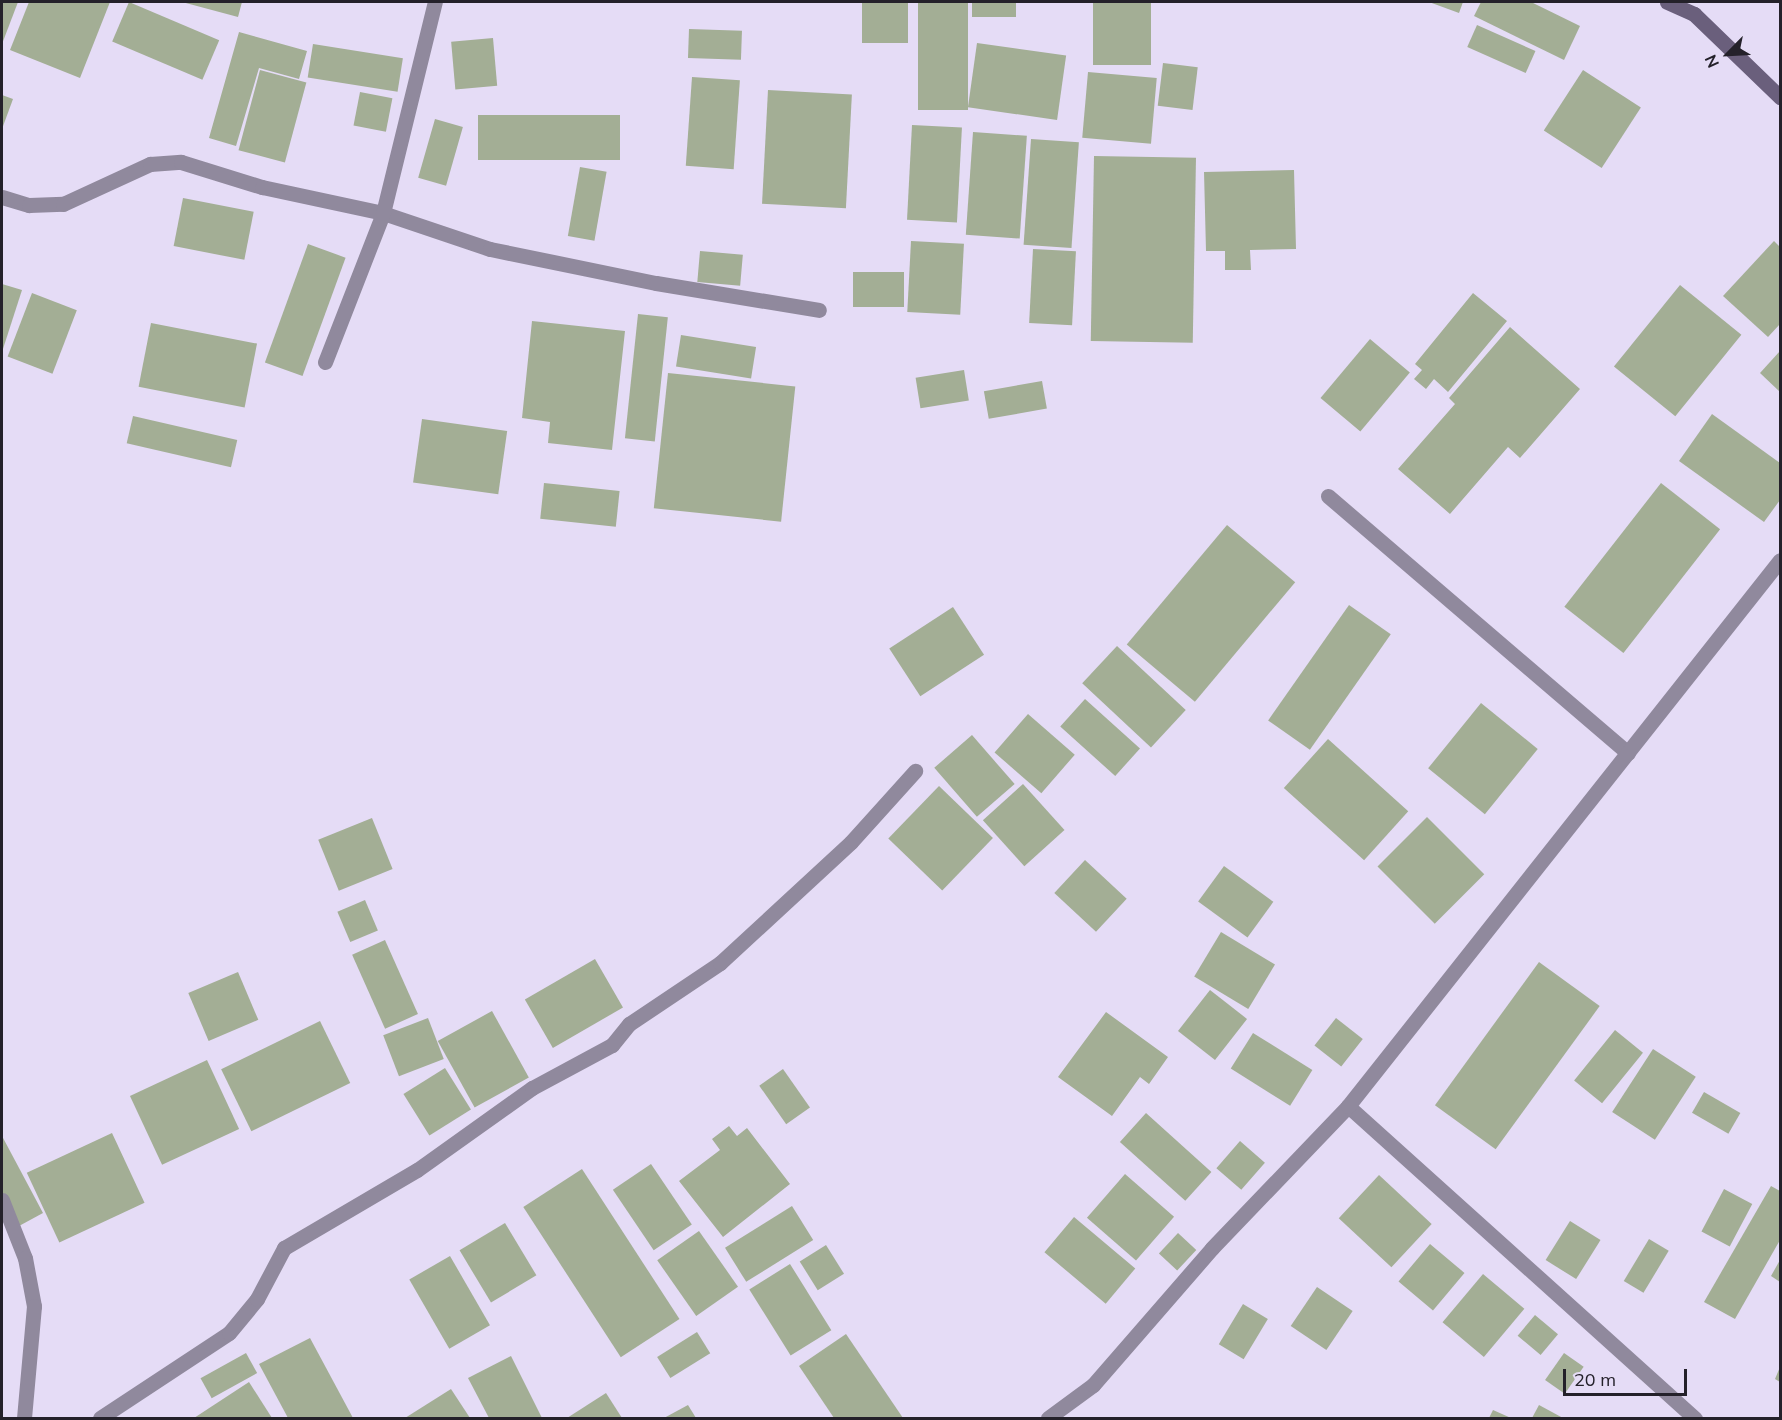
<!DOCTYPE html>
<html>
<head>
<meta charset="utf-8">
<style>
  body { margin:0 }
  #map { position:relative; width:1782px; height:1420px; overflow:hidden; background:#e5dcf6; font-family:Mulish,sans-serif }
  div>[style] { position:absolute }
  .building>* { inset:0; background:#a3ae95; transform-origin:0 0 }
  .street>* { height:15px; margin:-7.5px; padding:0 7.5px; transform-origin:7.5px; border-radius:7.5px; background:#90899d }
  .secondary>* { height:15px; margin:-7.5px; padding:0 7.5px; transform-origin:7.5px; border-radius:7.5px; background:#6a5f7c }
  span { translate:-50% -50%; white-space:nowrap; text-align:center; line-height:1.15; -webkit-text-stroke:5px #e5dcf6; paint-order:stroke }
  .frame { position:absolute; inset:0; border:3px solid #24212a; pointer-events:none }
  .north { position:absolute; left:1698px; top:24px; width:60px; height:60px; -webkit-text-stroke:4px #e5dcf6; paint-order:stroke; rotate:246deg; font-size:16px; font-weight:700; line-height:24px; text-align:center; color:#24212a }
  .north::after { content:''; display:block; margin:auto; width:21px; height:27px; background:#24212a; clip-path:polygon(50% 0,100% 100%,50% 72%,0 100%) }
  .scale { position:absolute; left:1563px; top:1369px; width:124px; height:27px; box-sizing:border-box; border:3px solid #24212a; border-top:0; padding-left:8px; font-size:18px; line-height:21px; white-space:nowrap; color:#24212a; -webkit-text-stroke:4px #e5dcf6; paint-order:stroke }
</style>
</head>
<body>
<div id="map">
  <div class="building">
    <i style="clip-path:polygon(2px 2px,18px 2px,2px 44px)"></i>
    <i style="clip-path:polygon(29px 2px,110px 2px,80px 78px,10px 50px)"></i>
    <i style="left:129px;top:2px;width:98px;height:43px;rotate:23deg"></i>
    <i style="clip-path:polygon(182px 2px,242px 2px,238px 17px)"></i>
    <i style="left:862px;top:2px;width:46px;height:41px"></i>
    <i style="left:918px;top:2px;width:50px;height:108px"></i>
    <i style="left:972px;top:2px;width:44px;height:15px"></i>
    <i style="left:1093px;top:2px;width:58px;height:63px"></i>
    <i style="clip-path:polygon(1429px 2px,1463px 2px,1459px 13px)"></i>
    <i style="clip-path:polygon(1481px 2px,1531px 2px,1580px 26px,1564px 60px,1474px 16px)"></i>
    <i style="left:1477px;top:25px;width:64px;height:24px;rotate:24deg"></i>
    <i style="left:689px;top:29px;width:53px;height:29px;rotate:2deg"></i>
    <i style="clip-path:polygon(239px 32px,307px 51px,299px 79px,259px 68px,236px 146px,209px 138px)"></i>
    <i style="left:493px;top:38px;width:48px;height:42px;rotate:85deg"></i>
    <i style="left:977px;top:43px;width:90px;height:65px;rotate:8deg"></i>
    <i style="left:313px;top:44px;width:91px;height:34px;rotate:9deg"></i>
    <i style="left:1163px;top:63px;width:35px;height:43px;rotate:7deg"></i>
    <i style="left:260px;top:70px;width:48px;height:83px;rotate:15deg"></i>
    <i style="left:1583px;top:70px;width:69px;height:72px;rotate:33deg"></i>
    <i style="left:1088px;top:72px;width:69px;height:66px;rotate:5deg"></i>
    <i style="left:692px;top:77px;width:48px;height:89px;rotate:4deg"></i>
    <i style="left:768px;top:90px;width:84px;height:114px;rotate:3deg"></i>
    <i style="left:360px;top:92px;width:33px;height:34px;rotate:11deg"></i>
    <i style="clip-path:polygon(2px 95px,13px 99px,2px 129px)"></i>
    <i style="left:478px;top:115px;width:142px;height:45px"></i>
    <i style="left:435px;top:119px;width:29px;height:61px;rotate:16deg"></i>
    <i style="left:912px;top:125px;width:50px;height:95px;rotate:3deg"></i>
    <i style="left:973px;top:132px;width:54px;height:103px;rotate:4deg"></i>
    <i style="left:1031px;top:139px;width:48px;height:106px;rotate:4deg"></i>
    <i style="left:1094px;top:156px;width:102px;height:185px;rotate:1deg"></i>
    <i style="left:580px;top:167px;width:27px;height:70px;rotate:10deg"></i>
    <i style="clip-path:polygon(1294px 170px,1296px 249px,1250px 250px,1251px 270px,1225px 270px,1225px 251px,1206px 251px,1204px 172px)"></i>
    <i style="left:183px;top:198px;width:72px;height:49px;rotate:11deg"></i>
    <i style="left:911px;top:241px;width:53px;height:71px;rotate:3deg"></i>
    <i style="clip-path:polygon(1774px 241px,1780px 247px,1780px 324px,1768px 337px,1723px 296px)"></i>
    <i style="left:308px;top:244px;width:40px;height:126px;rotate:20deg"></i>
    <i style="left:1033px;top:249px;width:43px;height:74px;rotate:3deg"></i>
    <i style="left:700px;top:251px;width:43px;height:31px;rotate:5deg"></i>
    <i style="left:853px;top:272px;width:51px;height:35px"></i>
    <i style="clip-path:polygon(2px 284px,22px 290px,2px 352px)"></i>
    <i style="left:1680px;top:285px;width:79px;height:105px;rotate:39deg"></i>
    <i style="left:32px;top:293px;width:48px;height:68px;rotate:21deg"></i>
    <i style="clip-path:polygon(1473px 293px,1507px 321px,1448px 392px,1434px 379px,1426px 389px,1414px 379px,1422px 370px,1415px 364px)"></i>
    <i style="left:638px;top:314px;width:30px;height:125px;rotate:6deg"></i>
    <i style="clip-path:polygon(532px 321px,625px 331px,612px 450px,548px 443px,550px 422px,522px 418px)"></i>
    <i style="left:151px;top:323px;width:108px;height:65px;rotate:11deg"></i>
    <i style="clip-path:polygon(1510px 327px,1580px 389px,1520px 458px,1508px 447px,1450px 514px,1398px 469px,1455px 404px,1449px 398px)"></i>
    <i style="left:681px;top:335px;width:76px;height:32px;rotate:9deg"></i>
    <i style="left:1370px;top:339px;width:52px;height:77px;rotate:40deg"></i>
    <i style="clip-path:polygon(1780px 351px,1780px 392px,1760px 373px)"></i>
    <i style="left:964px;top:370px;width:31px;height:49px;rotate:81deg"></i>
    <i style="left:668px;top:373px;width:128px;height:136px;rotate:6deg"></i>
    <i style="left:1042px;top:381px;width:28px;height:59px;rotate:80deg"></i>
    <i style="clip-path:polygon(1712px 414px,1780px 463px,1780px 500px,1764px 522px,1679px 461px)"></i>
    <i style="left:133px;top:416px;width:107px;height:28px;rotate:13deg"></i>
    <i style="left:422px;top:419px;width:86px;height:64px;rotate:8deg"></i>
    <i style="left:544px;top:483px;width:76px;height:36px;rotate:6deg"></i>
    <i style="left:1661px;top:483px;width:75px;height:157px;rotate:38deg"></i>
    <i style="left:1227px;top:525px;width:89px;height:156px;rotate:40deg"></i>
    <i style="left:1349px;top:605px;width:51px;height:141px;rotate:35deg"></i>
    <i style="left:953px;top:607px;width:57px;height:76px;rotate:57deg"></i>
    <i style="left:1117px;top:646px;width:94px;height:51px;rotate:43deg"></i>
    <i style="left:1085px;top:699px;width:74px;height:37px;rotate:42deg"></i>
    <i style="left:1481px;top:703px;width:73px;height:84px;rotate:39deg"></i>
    <i style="left:1028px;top:714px;width:62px;height:51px;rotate:41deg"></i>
    <i style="left:972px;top:735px;width:65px;height:50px;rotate:49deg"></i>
    <i style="left:1328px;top:739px;width:108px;height:66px;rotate:42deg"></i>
    <i style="left:1023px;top:784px;width:62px;height:54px;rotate:48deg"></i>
    <i style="left:939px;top:786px;width:75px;height:73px;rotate:44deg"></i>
    <i style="left:1427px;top:817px;width:81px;height:70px;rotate:45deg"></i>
    <i style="left:372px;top:818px;width:55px;height:58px;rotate:68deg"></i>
    <i style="left:1085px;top:860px;width:57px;height:45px;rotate:43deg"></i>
    <i style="left:1224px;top:866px;width:61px;height:44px;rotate:36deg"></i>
    <i style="left:365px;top:900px;width:33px;height:30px;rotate:67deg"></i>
    <i style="left:1221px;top:932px;width:63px;height:52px;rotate:31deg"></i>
    <i style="left:385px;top:940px;width:81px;height:36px;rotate:66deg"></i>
    <i style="left:595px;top:959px;width:56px;height:81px;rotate:60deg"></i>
    <i style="left:1539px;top:962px;width:75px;height:177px;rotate:36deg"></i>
    <i style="left:238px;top:972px;width:52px;height:54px;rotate:67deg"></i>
    <i style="left:1210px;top:990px;width:47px;height:52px;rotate:38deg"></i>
    <i style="left:492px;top:1011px;width:76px;height:62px;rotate:61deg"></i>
    <i style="clip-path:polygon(1106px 1012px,1168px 1057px,1149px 1084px,1140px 1077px,1112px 1116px,1058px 1077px)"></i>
    <i style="left:428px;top:1018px;width:44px;height:48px;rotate:69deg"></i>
    <i style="left:1336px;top:1018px;width:34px;height:35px;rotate:38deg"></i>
    <i style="left:320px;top:1021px;width:69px;height:110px;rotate:64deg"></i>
    <i style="left:1615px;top:1030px;width:36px;height:65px;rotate:39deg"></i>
    <i style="left:1253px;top:1033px;width:70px;height:42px;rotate:32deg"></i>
    <i style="left:1653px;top:1049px;width:51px;height:75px;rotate:33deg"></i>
    <i style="left:207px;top:1060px;width:76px;height:85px;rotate:65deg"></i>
    <i style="left:445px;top:1068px;width:49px;height:49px;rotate:58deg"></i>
    <i style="left:783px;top:1069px;width:47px;height:29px;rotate:55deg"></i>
    <i style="left:1704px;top:1092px;width:42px;height:24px;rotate:30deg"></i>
    <i style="left:1146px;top:1113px;width:88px;height:39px;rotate:42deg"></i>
    <i style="clip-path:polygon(729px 1126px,737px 1136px,747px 1128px,790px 1184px,723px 1237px,679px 1181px,720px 1150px,712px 1139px)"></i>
    <i style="left:112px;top:1133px;width:77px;height:94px;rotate:65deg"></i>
    <i style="clip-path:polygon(2px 1136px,43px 1213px,19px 1226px,2px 1194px)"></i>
    <i style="left:1240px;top:1141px;width:33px;height:36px;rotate:41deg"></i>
    <i style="left:651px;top:1164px;width:73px;height:46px;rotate:56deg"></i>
    <i style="left:582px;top:1169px;width:179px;height:70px;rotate:57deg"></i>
    <i style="left:1125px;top:1174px;width:65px;height:58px;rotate:41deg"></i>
    <i style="left:1379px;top:1175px;width:72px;height:59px;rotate:43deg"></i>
    <i style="clip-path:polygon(1771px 1186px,1780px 1191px,1780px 1240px,1735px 1319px,1704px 1302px)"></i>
    <i style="left:1724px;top:1189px;width:32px;height:48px;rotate:28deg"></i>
    <i style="left:792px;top:1206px;width:40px;height:79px;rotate:58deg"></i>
    <i style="left:1074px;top:1217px;width:80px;height:46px;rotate:40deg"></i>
    <i style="left:1570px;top:1221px;width:36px;height:46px;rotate:32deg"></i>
    <i style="left:505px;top:1223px;width:61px;height:53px;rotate:59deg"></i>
    <i style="left:699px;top:1231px;width:68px;height:51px;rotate:55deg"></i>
    <i style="left:1178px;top:1233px;width:25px;height:28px;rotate:43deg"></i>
    <i style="left:1649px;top:1239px;width:23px;height:49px;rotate:31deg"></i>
    <i style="left:1430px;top:1244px;width:45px;height:49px;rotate:40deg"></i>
    <i style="left:826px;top:1245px;width:34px;height:31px;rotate:58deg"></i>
    <i style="left:450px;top:1256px;width:80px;height:47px;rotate:60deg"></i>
    <i style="clip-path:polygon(1780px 1260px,1780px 1282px,1771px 1276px)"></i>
    <i style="left:790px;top:1264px;width:78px;height:48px;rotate:58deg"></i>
    <i style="left:1483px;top:1274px;width:54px;height:63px;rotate:40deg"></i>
    <i style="left:1317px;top:1287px;width:43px;height:47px;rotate:34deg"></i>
    <i style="left:1243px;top:1304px;width:29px;height:47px;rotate:31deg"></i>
    <i style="left:1535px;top:1315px;width:30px;height:27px;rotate:40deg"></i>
    <i style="left:697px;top:1332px;width:25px;height:47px;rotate:58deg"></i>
    <i style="clip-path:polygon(846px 1334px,903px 1418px,834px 1418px,799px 1366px)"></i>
    <i style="clip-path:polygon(310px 1338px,353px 1418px,288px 1418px,259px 1364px)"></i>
    <i style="left:246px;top:1353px;width:23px;height:52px;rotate:61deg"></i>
    <i style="left:1564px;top:1353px;width:24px;height:33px;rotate:35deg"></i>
    <i style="clip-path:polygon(511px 1356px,542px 1418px,489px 1418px,468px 1378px)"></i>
    <i style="clip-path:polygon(1780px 1367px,1780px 1382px,1775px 1379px)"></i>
    <i style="clip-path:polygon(249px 1382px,272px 1418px,194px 1418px)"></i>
    <i style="clip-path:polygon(451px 1389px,470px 1418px,405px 1418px)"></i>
    <i style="clip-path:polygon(606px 1393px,622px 1418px,567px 1418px)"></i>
    <i style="clip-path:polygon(688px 1405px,696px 1418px,664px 1418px)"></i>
    <i style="clip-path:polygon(1539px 1405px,1563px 1418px,1532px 1418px)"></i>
    <i style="clip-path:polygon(1493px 1410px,1511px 1418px,1489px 1418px)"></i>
  </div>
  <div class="street">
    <i style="left:2px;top:197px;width:28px;rotate:17deg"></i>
    <i style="left:29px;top:205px;width:34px;rotate:-2deg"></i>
    <i style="left:63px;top:204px;width:96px;rotate:-24.7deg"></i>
    <i style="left:150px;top:164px;width:31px;rotate:-4deg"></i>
    <i style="left:181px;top:162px;width:85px;rotate:17.2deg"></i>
    <i style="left:262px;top:187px;width:124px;rotate:12.1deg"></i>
    <i style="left:383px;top:213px;width:113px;rotate:18.6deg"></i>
    <i style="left:490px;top:249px;width:169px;rotate:11.6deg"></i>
    <i style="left:656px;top:283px;width:165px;rotate:9.4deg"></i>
    <i style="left:325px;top:362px;width:160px;rotate:-68.7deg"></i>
    <i style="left:383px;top:213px;width:217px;rotate:-76.2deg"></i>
    <i style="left:1328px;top:496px;width:395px;rotate:40.6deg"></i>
    <i style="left:1348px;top:1106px;width:467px;rotate:42deg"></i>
    <i style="left:2px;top:1200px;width:62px;rotate:68.4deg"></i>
    <i style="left:25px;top:1258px;width:49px;rotate:79.4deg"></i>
    <i style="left:34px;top:1306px;width:112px;rotate:95.1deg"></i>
    <i style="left:100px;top:1418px;width:154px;rotate:-33.4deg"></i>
    <i style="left:229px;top:1333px;width:44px;rotate:-50.5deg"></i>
    <i style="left:257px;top:1299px;width:58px;rotate:-62.1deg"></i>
    <i style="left:284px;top:1248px;width:154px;rotate:-30.4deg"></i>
    <i style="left:417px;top:1170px;width:141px;rotate:-35.5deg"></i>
    <i style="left:532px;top:1088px;width:91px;rotate:-28.3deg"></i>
    <i style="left:612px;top:1045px;width:27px;rotate:-51deg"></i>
    <i style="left:629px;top:1024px;width:110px;rotate:-33.8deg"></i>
    <i style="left:720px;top:963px;width:178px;rotate:-42.7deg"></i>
    <i style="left:851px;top:842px;width:96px;rotate:-48deg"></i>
    <i style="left:1048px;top:1418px;width:56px;rotate:-36.3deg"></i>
    <i style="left:1093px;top:1385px;width:181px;rotate:-49deg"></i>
    <i style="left:1212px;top:1248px;width:197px;rotate:-46.2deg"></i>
    <i style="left:1348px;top:1106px;width:696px;rotate:-51.65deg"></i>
  </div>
  <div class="secondary">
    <i style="left:1667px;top:2px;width:30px;rotate:24deg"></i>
    <i style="left:1694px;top:14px;width:120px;rotate:44deg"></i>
  </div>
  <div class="frame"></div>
  <div class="north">N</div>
  <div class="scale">20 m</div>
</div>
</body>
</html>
